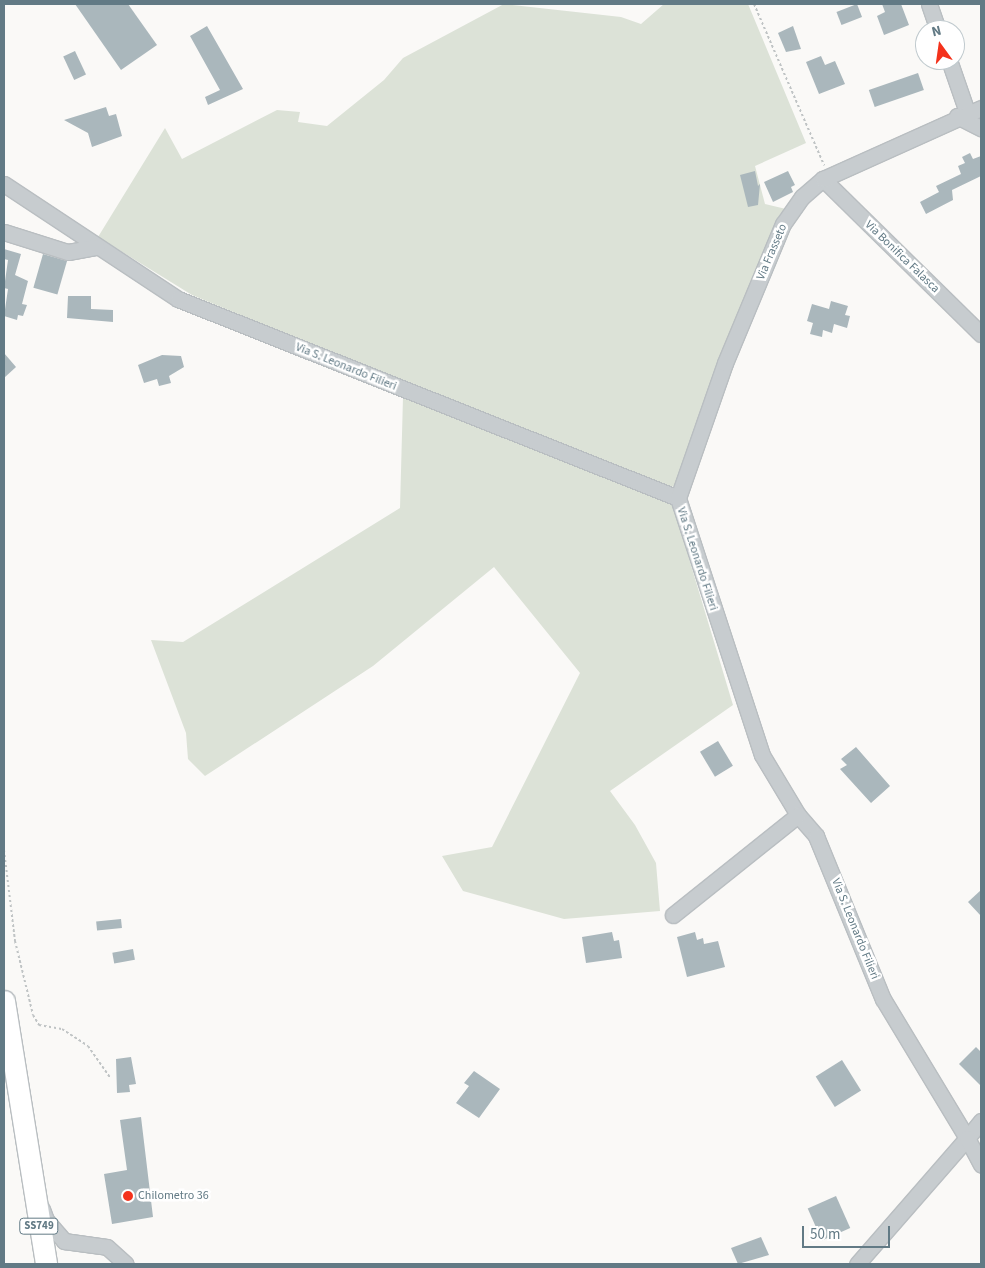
<!DOCTYPE html>
<html>
<head>
<meta charset="utf-8">
<style>
  body { margin:0 }
  #map { position:relative; width:985px; height:1268px; overflow:hidden; background:#faf9f7; font-family:"Source Sans 3",sans-serif }
  div>[style] { position:absolute }
  .green>* { inset:0; background:#dce2d7 }
  .building>* { inset:0; background:#aab7bc; transform-origin:0 0 }
  .path>* { height:2px; margin-top:-1px; transform-origin:0; background:repeating-linear-gradient(90deg,#c0c4c5 0 2.5px,transparent 0 5px) }
  .roads { filter:drop-shadow(1px 0 #b9bec1) drop-shadow(-1px 0 #b9bec1) drop-shadow(0 1px #b9bec1) drop-shadow(0 -1px #b9bec1) }
  .minor>* { height:15px; margin:-7.5px; padding:0 7.5px; transform-origin:7.5px; border-radius:7.5px; background:#c7cccf }
  .highway>* { height:21px; margin:-10.5px; padding:0 10.5px; transform-origin:10.5px; border-radius:10.5px; background:#fff }
  .dots>* { width:14px; height:14px; translate:-50% -50%; box-sizing:border-box; border:2px solid #fff; border-radius:50% }
  span { translate:-50% -50%; white-space:nowrap; text-align:center; line-height:1.15; -webkit-text-stroke:5px #fff; paint-order:stroke }
  .shield-label span { padding:1px 4px; background:#fff; border:1px solid; border-radius:4px; -webkit-text-stroke-width:0 }
  .shield-label { font-size:11px; color:#627a85; font-weight:700 }
  .street-label { font-size:12px; color:#627a85 }
  .poi-label { font-size:12px; color:#627a85 }
  .left { translate:0 -50%; text-align:left }
  .frame { position:absolute; inset:0; border:5px solid #627a85; pointer-events:none }
  .north { position:absolute; left:915px; top:20px; width:50px; height:50px; box-sizing:border-box; background:#fff; border:1px solid #c0cace; border-radius:50%; rotate:346deg; font-size:14px; font-weight:700; line-height:20px; text-align:center; color:#627a85 }
  .north::after { content:''; display:block; margin:auto; width:18px; height:22px; background:#f4321c; clip-path:polygon(50% 0,100% 100%,50% 72%,0 100%) }
  .scale { position:absolute; left:802px; top:1226px; width:88px; height:22px; box-sizing:border-box; border:2px solid #627a85; border-top:0; padding-left:6px; font-size:15px; line-height:18px; white-space:nowrap; color:#627a85; -webkit-text-stroke:4px #fff; paint-order:stroke }
</style>
</head>
<body>
<div id="map">
  <div class="green">
    <i style="clip-path:polygon(504px 4px,621px 17px,641px 24px,664px 4px,748px 4px,806px 143px,755px 166px,765px 204px,786px 209px,675px 486px,662px 489px,584px 458px,192px 295px,98px 237px,165px 128px,182px 159px,277px 110px,300px 112px,298px 122px,327px 126px,384px 80px,403px 58px)"></i>
    <i style="clip-path:polygon(403px 397px,672px 502px,733px 705px,610px 791px,635px 825px,656px 863px,660px 911px,564px 919px,463px 891px,442px 856px,492px 847px,580px 673px,494px 567px,373px 666px,205px 776px,188px 759px,186px 733px,151px 640px,183px 642px,400px 508px)"></i>
  </div>
  <div class="building">
    <i style="clip-path:polygon(75px 4px,128px 4px,157px 45px,121px 70px)"></i>
    <i style="left:857px;top:4px;width:14px;height:22px;rotate:69deg"></i>
    <i style="clip-path:polygon(882px 4px,901px 4px,909px 25px,884px 35px,877px 16px,885px 12px)"></i>
    <i style="clip-path:polygon(207px 26px,243px 89px,208px 105px,205px 97px,220px 90px,190px 36px)"></i>
    <i style="clip-path:polygon(793px 26px,801px 49px,786px 52px,778px 33px)"></i>
    <i style="left:75px;top:51px;width:26px;height:13px;rotate:65deg"></i>
    <i style="clip-path:polygon(821px 56px,825px 65px,835px 61px,845px 84px,819px 94px,806px 62px)"></i>
    <i style="left:918px;top:73px;width:18px;height:52px;rotate:71deg"></i>
    <i style="clip-path:polygon(106px 107px,109px 116px,116px 114px,122px 136px,92px 147px,88px 133px,64px 120px)"></i>
    <i style="clip-path:polygon(970px 153px,973px 159px,981px 156px,981px 176px,952px 190px,953px 200px,926px 214px,920px 202px,939px 192px,936px 186px,961px 174px,958px 166px,965px 163px,962px 157px)"></i>
    <i style="clip-path:polygon(755px 171px,758px 186px,760px 184px,758px 205px,748px 207px,740px 175px)"></i>
    <i style="clip-path:polygon(788px 171px,795px 185px,791px 187px,793px 192px,773px 202px,764px 182px)"></i>
    <i style="clip-path:polygon(4px 249px,21px 254px,15px 275px,28px 281px,22px 304px,27px 305px,23px 316px,18px 315px,17px 320px,4px 316px,8px 289px,4px 288px,8px 260px,4px 259px)"></i>
    <i style="left:43px;top:254px;width:25px;height:35px;rotate:16deg"></i>
    <i style="clip-path:polygon(68px 296px,91px 296px,91px 309px,113px 310px,113px 322px,67px 318px)"></i>
    <i style="clip-path:polygon(831px 301px,848px 306px,845px 315px,850px 316px,847px 328px,834px 324px,832px 333px,823px 330px,822px 337px,810px 334px,813px 323px,807px 321px,812px 304px,829px 309px)"></i>
    <i style="clip-path:polygon(4px 353px,16px 367px,4px 378px)"></i>
    <i style="clip-path:polygon(162px 355px,181px 356px,184px 367px,169px 376px,171px 383px,159px 386px,157px 379px,144px 383px,138px 365px)"></i>
    <i style="left:718px;top:741px;width:29px;height:21px;rotate:59deg"></i>
    <i style="clip-path:polygon(856px 747px,890px 786px,871px 803px,840px 769px,847px 765px,841px 759px)"></i>
    <i style="clip-path:polygon(981px 890px,981px 916px,968px 902px)"></i>
    <i style="left:121px;top:919px;width:9px;height:25px;rotate:84deg"></i>
    <i style="clip-path:polygon(612px 932px,614px 941px,619px 940px,622px 958px,586px 963px,582px 937px)"></i>
    <i style="clip-path:polygon(695px 932px,697px 940px,703px 938px,704px 944px,718px 941px,725px 967px,687px 977px,677px 937px)"></i>
    <i style="left:133px;top:949px;width:11px;height:21px;rotate:80deg"></i>
    <i style="clip-path:polygon(976px 1047px,981px 1052px,981px 1086px,959px 1064px)"></i>
    <i style="clip-path:polygon(131px 1057px,136px 1084px,129px 1085px,130px 1092px,117px 1093px,116px 1059px)"></i>
    <i style="left:842px;top:1060px;width:36px;height:31px;rotate:58deg"></i>
    <i style="clip-path:polygon(474px 1071px,500px 1089px,479px 1118px,456px 1103px,469px 1086px,464px 1083px)"></i>
    <i style="clip-path:polygon(141px 1117px,153px 1217px,112px 1224px,104px 1174px,127px 1170px,120px 1120px)"></i>
    <i style="left:836px;top:1196px;width:35px;height:31px;rotate:66deg"></i>
    <i style="clip-path:polygon(761px 1237px,769px 1255px,738px 1264px,731px 1248px)"></i>
  </div>
  <div class="path">
    <i style="left:754px;top:4px;width:176px;rotate:66.5deg"></i>
    <i style="left:4px;top:850px;width:92px;rotate:83.1deg"></i>
    <i style="left:15px;top:941px;width:76px;rotate:76.3deg"></i>
    <i style="left:33px;top:1015px;width:12px;rotate:59deg"></i>
    <i style="left:39px;top:1025px;width:23px;rotate:10deg"></i>
    <i style="left:62px;top:1029px;width:31px;rotate:33deg"></i>
    <i style="left:88px;top:1046px;width:38px;rotate:55deg"></i>
  </div>
  <div class="roads">
    <div class="minor">
      <i style="left:929px;top:4px;width:28px;rotate:71deg"></i>
      <i style="left:949px;top:60px;width:55px;rotate:70.9deg"></i>
      <i style="left:957px;top:116px;width:27px;rotate:27deg"></i>
      <i style="left:823px;top:179px;width:221px;rotate:44.5deg"></i>
      <i style="left:4px;top:184px;width:209px;rotate:33.5deg"></i>
      <i style="left:178px;top:299px;width:538px;rotate:21.7deg"></i>
      <i style="left:678px;top:498px;width:270px;rotate:71.9deg"></i>
      <i style="left:762px;top:755px;width:70px;rotate:59deg"></i>
      <i style="left:798px;top:815px;width:28px;rotate:49deg"></i>
      <i style="left:816px;top:836px;width:176px;rotate:67.7deg"></i>
      <i style="left:883px;top:999px;width:162px;rotate:58.9deg"></i>
      <i style="left:967px;top:1138px;width:167px;rotate:131.1deg"></i>
      <i style="left:4px;top:232px;width:67px;rotate:17.4deg"></i>
      <i style="left:68px;top:252px;width:29px;rotate:-10deg"></i>
      <i style="left:678px;top:498px;width:143px;rotate:-70.8deg"></i>
      <i style="left:725px;top:363px;width:151px;rotate:-67.4deg"></i>
      <i style="left:783px;top:224px;width:33px;rotate:-55deg"></i>
      <i style="left:802px;top:197px;width:28px;rotate:-41deg"></i>
      <i style="left:823px;top:179px;width:173px;rotate:-24.2deg"></i>
      <i style="left:673px;top:915px;width:160px;rotate:-38.7deg"></i>
      <i style="left:981px;top:1121px;width:22px;rotate:129deg"></i>
      <i style="left:967px;top:1138px;width:30px;rotate:62deg"></i>
      <i style="left:42px;top:1209px;width:12px;rotate:70deg"></i>
      <i style="left:46px;top:1220px;width:28px;rotate:49deg"></i>
      <i style="left:64px;top:1241px;width:43px;rotate:7.9deg"></i>
      <i style="left:107px;top:1247px;width:25px;rotate:42deg"></i>
    </div>
    <div class="highway">
      <i style="left:4px;top:1001px;width:266px;rotate:80.9deg"></i>
    </div>
  </div>
  <div class="dots">
    <i style="left:128px;top:1196px;background:#f4321c"></i>
  </div>
  <div class="shield-label">
    <span style="left:39px;top:1226px">SS749</span>
  </div>
  <div class="street-label">
    <span style="left:772px;top:252px;rotate:-67deg">Via Frasseto</span>
    <span style="left:902px;top:257px;rotate:44deg">Via Bonifica Falasca</span>
    <span style="left:346px;top:367px;rotate:22deg">Via S. Leonardo Filieri</span>
    <span style="left:697px;top:559px;rotate:72deg">Via S. Leonardo Filieri</span>
    <span style="left:855px;top:929px;rotate:68deg">Via S. Leonardo Filieri</span>
  </div>
  <div class="poi-label">
    <span class="left" style="left:138px;top:1196px">Chilometro 36</span>
  </div>
  <div class="frame"></div>
  <div class="north">N</div>
  <div class="scale">50 m</div>
</div>
</body>
</html>
